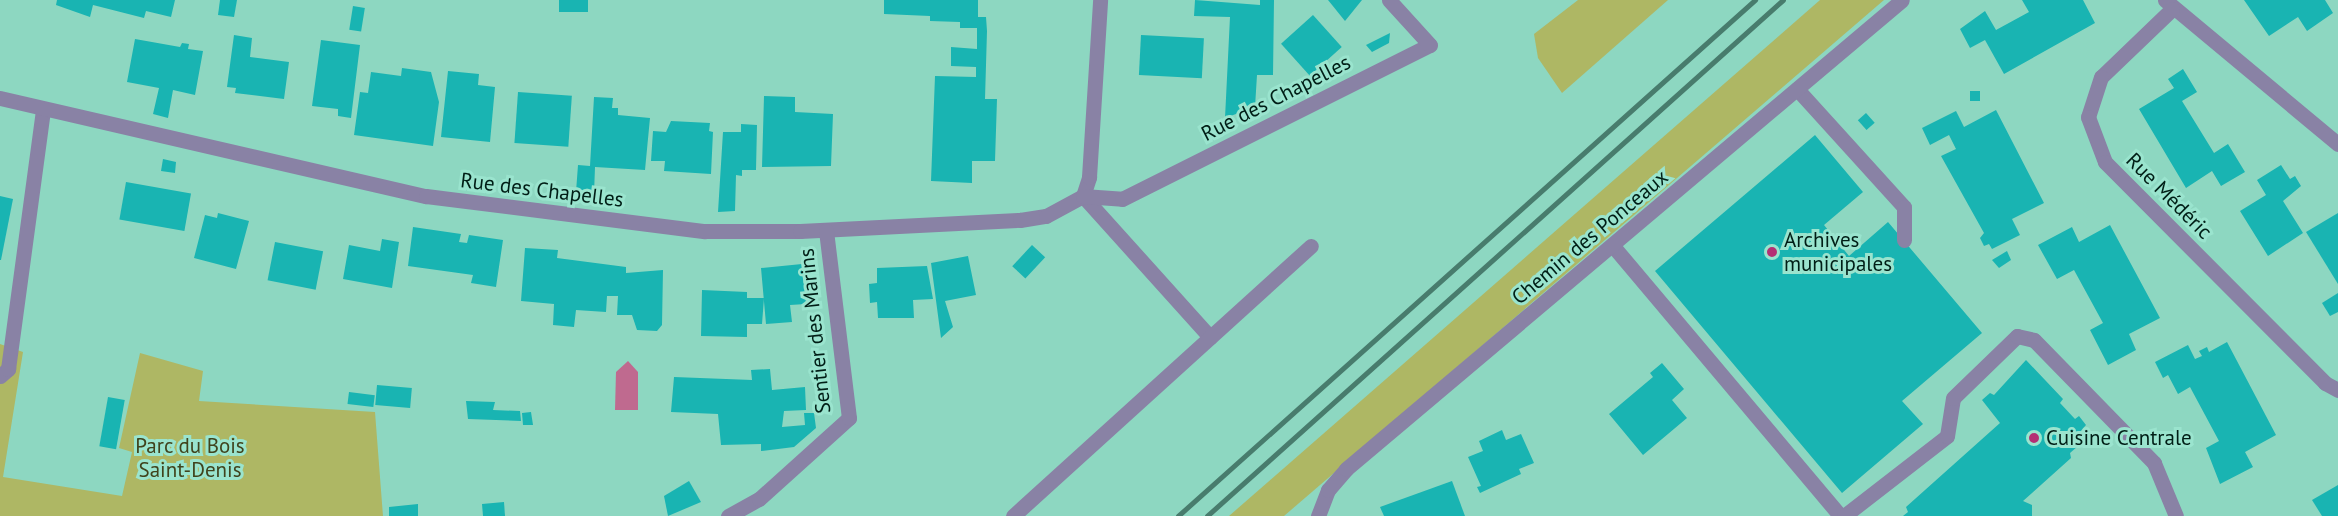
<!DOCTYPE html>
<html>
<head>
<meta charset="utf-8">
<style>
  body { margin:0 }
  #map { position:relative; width:2338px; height:516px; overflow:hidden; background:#8dd7c1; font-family:"PT Sans",sans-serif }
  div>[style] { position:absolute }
  .green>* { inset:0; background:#aeb764 }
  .water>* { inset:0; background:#bf6a8f }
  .building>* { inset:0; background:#19b4b2; transform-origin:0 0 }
  .lane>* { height:15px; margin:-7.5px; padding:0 7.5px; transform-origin:7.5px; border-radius:7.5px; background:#8982a5 }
  .street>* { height:15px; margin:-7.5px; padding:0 7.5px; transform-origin:7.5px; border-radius:7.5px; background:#8982a5 }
  .rail>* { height:4.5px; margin:-2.25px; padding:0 2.25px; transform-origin:2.25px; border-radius:2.25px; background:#487c6d }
  .dots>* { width:16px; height:16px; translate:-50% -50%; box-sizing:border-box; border:3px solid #9ae4ce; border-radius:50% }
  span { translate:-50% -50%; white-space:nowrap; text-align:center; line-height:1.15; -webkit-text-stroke:6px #9ae4ce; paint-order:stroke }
  .street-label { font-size:21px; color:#001e16 }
  .poi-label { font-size:21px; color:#001e16 }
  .left { translate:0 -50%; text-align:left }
  .park-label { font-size:21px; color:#40431d }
</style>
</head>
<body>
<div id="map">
  <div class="green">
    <i style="clip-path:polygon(1578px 0,1668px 0,1562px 93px,1538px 58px,1534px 34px)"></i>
    <i style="clip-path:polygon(1820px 0,1884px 0,1284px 516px,1229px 516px)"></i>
    <i style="clip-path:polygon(0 344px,23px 352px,3px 477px,122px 496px,132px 452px,119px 448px,140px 353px,203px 371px,199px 401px,375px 412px,383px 516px,0 516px)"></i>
  </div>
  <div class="water">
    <i style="clip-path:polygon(628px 361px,638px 372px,638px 410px,615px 410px,616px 372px)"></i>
  </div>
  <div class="building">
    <i style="clip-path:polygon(57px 0,175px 0,171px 17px,146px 11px,144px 18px,93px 5px,90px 17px,56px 5px)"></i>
    <i style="clip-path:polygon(220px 0,237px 0,234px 17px,218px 15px)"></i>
    <i style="left:559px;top:0;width:29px;height:12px"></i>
    <i style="clip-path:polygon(884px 0,978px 0,978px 17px,986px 17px,987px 31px,985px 99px,997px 99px,995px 161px,972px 161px,972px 183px,931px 181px,935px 76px,976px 77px,976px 67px,951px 66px,951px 47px,977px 49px,977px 28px,960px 28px,960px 22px,930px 21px,930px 16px,884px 14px)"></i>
    <i style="clip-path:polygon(1195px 0,1260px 5px,1260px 0,1274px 0,1273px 75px,1257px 75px,1255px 107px,1225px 118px,1230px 17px,1194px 16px)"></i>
    <i style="clip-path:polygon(1328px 0,1362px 0,1345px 21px)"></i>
    <i style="clip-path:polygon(2022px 0,2083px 0,2095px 23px,2004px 74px,1985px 40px,1970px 48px,1960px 29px,1985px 11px,1996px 30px,2029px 12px)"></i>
    <i style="clip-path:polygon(2244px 0,2325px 0,2333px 13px,2307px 31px,2298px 17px,2269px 36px)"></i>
    <i style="left:353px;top:6px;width:12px;height:24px;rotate:9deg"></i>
    <i style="left:1313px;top:15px;width:43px;height:43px;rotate:48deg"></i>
    <i style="clip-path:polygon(1390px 33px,1389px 43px,1372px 52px,1366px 45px)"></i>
    <i style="clip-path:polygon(234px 35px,252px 38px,250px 57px,289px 62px,284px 99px,235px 93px,236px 88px,227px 87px)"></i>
    <i style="left:1141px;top:35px;width:63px;height:40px;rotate:3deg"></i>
    <i style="clip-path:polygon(135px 39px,180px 47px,182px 43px,189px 44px,188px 49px,203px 51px,195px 95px,173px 90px,168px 118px,153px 114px,159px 88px,127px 82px)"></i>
    <i style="clip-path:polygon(321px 40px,360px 45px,351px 118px,338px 116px,338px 109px,312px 106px)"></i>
    <i style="clip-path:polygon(402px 68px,431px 72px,439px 102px,433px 146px,354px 135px,360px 92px,368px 93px,371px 72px,401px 76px)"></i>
    <i style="clip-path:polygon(2183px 69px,2197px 92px,2182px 101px,2214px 153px,2228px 144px,2245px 172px,2221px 186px,2212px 171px,2186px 188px,2139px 109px,2174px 88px,2168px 79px)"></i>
    <i style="clip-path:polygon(448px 71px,479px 74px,478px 85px,495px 87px,490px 142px,441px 137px)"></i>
    <i style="left:1970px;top:91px;width:10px;height:10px"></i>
    <i style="left:518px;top:92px;width:54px;height:51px;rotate:4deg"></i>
    <i style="clip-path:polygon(764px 96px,795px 97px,795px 112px,833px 114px,831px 166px,762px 167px)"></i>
    <i style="clip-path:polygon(594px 97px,613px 98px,612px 108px,618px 108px,618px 115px,650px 118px,645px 170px,595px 167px,594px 194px,576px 192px,578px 165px,590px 166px)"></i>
    <i style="clip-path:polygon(1996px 110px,2044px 203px,2012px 219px,2020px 235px,1992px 249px,1989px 244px,1984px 246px,1980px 238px,1984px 233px,1941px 156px,1956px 149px,1949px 135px,1930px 145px,1922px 128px,1956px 111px,1964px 127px)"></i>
    <i style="left:1866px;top:113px;width:13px;height:11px;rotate:48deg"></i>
    <i style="clip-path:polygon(671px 121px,710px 123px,709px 131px,713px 132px,711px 174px,664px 171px,665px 161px,651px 161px,653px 131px,666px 132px)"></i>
    <i style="clip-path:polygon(741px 124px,757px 125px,756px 170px,742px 170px,742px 176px,736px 175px,735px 211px,718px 212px,723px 132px,741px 132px)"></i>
    <i style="clip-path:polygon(1815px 135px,1863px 192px,1824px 225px,1849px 256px,1888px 222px,1982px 333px,1902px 401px,1923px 424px,1842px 493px,1655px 271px)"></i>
    <i style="clip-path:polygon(163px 159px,176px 162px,175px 173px,161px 171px)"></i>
    <i style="clip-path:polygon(2281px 165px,2290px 179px,2295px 176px,2301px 186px,2283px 201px,2303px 233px,2268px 256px,2240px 211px,2266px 195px,2257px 180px)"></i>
    <i style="left:126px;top:182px;width:66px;height:38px;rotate:10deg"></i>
    <i style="clip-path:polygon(0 196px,13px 199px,1px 260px,0 260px)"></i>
    <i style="clip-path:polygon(218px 213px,249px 221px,236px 269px,194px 258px,205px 215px,217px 218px)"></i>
    <i style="clip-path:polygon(2338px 213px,2338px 284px,2306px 232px)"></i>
    <i style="clip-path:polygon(2110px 225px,2160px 318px,2129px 334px,2136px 350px,2108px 365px,2090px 330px,2103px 323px,2074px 270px,2057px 279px,2038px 245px,2072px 227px,2079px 242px)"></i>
    <i style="clip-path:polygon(413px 227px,461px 234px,459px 242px,467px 243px,469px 235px,503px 240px,496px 287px,471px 283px,473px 275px,408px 266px)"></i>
    <i style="clip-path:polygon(382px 239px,399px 242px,392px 288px,343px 279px,349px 245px,380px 251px)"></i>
    <i style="left:275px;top:242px;width:49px;height:39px;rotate:11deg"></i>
    <i style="left:1032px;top:245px;width:18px;height:29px;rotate:43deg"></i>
    <i style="clip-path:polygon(525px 248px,558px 250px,557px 258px,626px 267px,626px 273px,663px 270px,662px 325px,657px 331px,637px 330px,632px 315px,617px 315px,618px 296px,607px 296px,606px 312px,576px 310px,574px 327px,553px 325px,554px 304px,521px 301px)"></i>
    <i style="clip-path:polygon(2007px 251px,2011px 260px,1999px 268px,1992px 260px)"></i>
    <i style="clip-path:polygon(968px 256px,976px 295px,945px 301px,953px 327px,941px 338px,931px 263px)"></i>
    <i style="clip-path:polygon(802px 264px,806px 304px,790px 305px,792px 322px,766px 324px,761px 268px)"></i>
    <i style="clip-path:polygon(927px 266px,933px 299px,913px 300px,914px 318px,878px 318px,877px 302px,870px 303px,869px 284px,877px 283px,877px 268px)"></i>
    <i style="clip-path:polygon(702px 290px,747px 292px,747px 298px,764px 298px,762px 324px,747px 324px,747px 337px,701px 336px)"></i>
    <i style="clip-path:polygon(2338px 293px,2338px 312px,2330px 316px,2322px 303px)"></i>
    <i style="clip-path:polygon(2227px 342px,2276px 435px,2245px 452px,2253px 467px,2220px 484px,2206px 448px,2219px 441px,2190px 387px,2178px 394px,2168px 375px,2163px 378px,2155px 362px,2188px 345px,2195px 359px,2202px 356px,2199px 351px,2207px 347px,2209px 352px)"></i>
    <i style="clip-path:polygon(2026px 360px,2063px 399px,2060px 403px,2075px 419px,2079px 416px,2086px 425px,2079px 433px,2085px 440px,2070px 453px,2071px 458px,2023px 501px,2032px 505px,2032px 516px,1903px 516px,1908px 512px,1906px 507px,2000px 423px,1982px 400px,1990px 393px,1994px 395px)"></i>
    <i style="clip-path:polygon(1662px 363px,1684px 389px,1672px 400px,1687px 418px,1643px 455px,1609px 414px,1653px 377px,1650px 373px)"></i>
    <i style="clip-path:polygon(770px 369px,772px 390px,805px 387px,806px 410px,784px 411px,782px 427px,805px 425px,804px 413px,814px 413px,816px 428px,794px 447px,761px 451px,761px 444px,721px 445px,718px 414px,671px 412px,674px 377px,752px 380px,751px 370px)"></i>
    <i style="left:377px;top:385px;width:35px;height:20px;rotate:5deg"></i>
    <i style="left:349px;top:392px;width:26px;height:12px;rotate:7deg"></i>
    <i style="left:108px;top:397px;width:17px;height:50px;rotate:10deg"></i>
    <i style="clip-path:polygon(466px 401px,495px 402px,493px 410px,520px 411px,521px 421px,468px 419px)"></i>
    <i style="clip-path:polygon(531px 412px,533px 425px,523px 425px,522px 413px)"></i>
    <i style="clip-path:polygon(1502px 430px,1506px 440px,1521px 434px,1534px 463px,1519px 469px,1521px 474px,1480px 493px,1477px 487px,1481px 486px,1468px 457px,1483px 451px,1479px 441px)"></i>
    <i style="clip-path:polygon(689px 481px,701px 502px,668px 516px,664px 496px)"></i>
    <i style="clip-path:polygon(1452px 481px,1465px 516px,1384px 516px,1380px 507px)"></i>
    <i style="clip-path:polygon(2338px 485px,2338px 516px,2322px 516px,2312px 500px)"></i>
    <i style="clip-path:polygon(504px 502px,505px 516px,483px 516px,482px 504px)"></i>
    <i style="clip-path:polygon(418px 504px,418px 516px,389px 516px,389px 507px)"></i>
  </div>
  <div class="lane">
    <i style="left:1797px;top:89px;width:159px;rotate:47.8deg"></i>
    <i style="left:1904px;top:207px;width:33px;rotate:90deg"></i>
    <i style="left:1083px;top:196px;width:190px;rotate:48deg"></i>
    <i style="left:1613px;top:246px;width:353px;rotate:49.9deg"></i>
    <i style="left:0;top:376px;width:11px;rotate:-41deg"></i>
    <i style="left:8px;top:369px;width:261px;rotate:-82.3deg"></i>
    <i style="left:1013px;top:516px;width:402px;rotate:-42.2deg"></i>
    <i style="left:1844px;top:516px;width:130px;rotate:-37.8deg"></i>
    <i style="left:1947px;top:436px;width:38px;rotate:-81deg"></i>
    <i style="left:1953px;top:398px;width:89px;rotate:-44.1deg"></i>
    <i style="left:2017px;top:336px;width:17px;rotate:13deg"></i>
    <i style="left:2034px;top:340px;width:172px;rotate:45.7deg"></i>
    <i style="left:2154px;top:463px;width:57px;rotate:67.5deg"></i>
  </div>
  <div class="street">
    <i style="left:2165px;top:0;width:225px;rotate:39.8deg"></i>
    <i style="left:2172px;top:9px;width:98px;rotate:136.2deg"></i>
    <i style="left:2101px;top:77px;width:42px;rotate:108deg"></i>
    <i style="left:2088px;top:117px;width:48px;rotate:69.3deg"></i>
    <i style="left:2105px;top:162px;width:312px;rotate:45.1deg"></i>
    <i style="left:2325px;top:383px;width:15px;rotate:28deg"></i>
    <i style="left:0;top:98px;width:437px;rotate:13deg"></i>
    <i style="left:426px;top:196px;width:281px;rotate:7.2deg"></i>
    <i style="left:705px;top:231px;width:95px"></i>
    <i style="left:800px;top:231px;width:220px;rotate:-2.9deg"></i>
    <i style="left:1020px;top:220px;width:26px;rotate:-9deg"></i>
    <i style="left:1046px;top:216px;width:42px;rotate:-28.4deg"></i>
    <i style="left:1083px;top:196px;width:20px;rotate:-72deg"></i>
    <i style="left:1089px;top:177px;width:177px;rotate:-86.4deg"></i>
    <i style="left:1083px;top:196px;width:39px;rotate:4deg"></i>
    <i style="left:1122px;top:199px;width:344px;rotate:-26.6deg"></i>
    <i style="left:1430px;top:45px;width:61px;rotate:-132.3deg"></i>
    <i style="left:728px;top:516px;width:35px;rotate:-29deg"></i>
    <i style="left:759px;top:499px;width:121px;rotate:-42deg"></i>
    <i style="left:849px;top:418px;width:189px;rotate:-97deg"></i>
    <i style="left:1318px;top:516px;width:28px;rotate:-69deg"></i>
    <i style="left:1328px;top:490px;width:28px;rotate:-49deg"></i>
    <i style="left:1346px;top:469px;width:727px;rotate:-40.15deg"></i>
  </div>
  <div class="rail">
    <i style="left:1178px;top:516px;width:774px;rotate:-41.81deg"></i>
    <i style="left:1207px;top:516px;width:773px;rotate:-41.86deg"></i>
  </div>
  <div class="dots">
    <i style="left:1772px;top:252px;background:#b42f74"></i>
    <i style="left:2034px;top:438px;background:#b42f74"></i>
  </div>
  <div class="street-label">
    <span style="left:1276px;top:98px;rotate:-27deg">Rue des Chapelles</span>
    <span style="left:542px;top:190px;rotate:7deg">Rue des Chapelles</span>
    <span style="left:2169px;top:196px;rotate:45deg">Rue Médéric</span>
    <span style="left:1590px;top:237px;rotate:-40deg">Chemin des Ponceaux</span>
    <span style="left:815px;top:331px;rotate:-96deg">Sentier des Marins</span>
  </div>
  <div class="poi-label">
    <span class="left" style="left:1784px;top:252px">Archives<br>municipales</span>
    <span class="left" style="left:2046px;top:438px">Cuisine Centrale</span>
  </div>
  <div class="park-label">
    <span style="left:190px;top:458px">Parc du Bois<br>Saint-Denis</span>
  </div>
</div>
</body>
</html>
